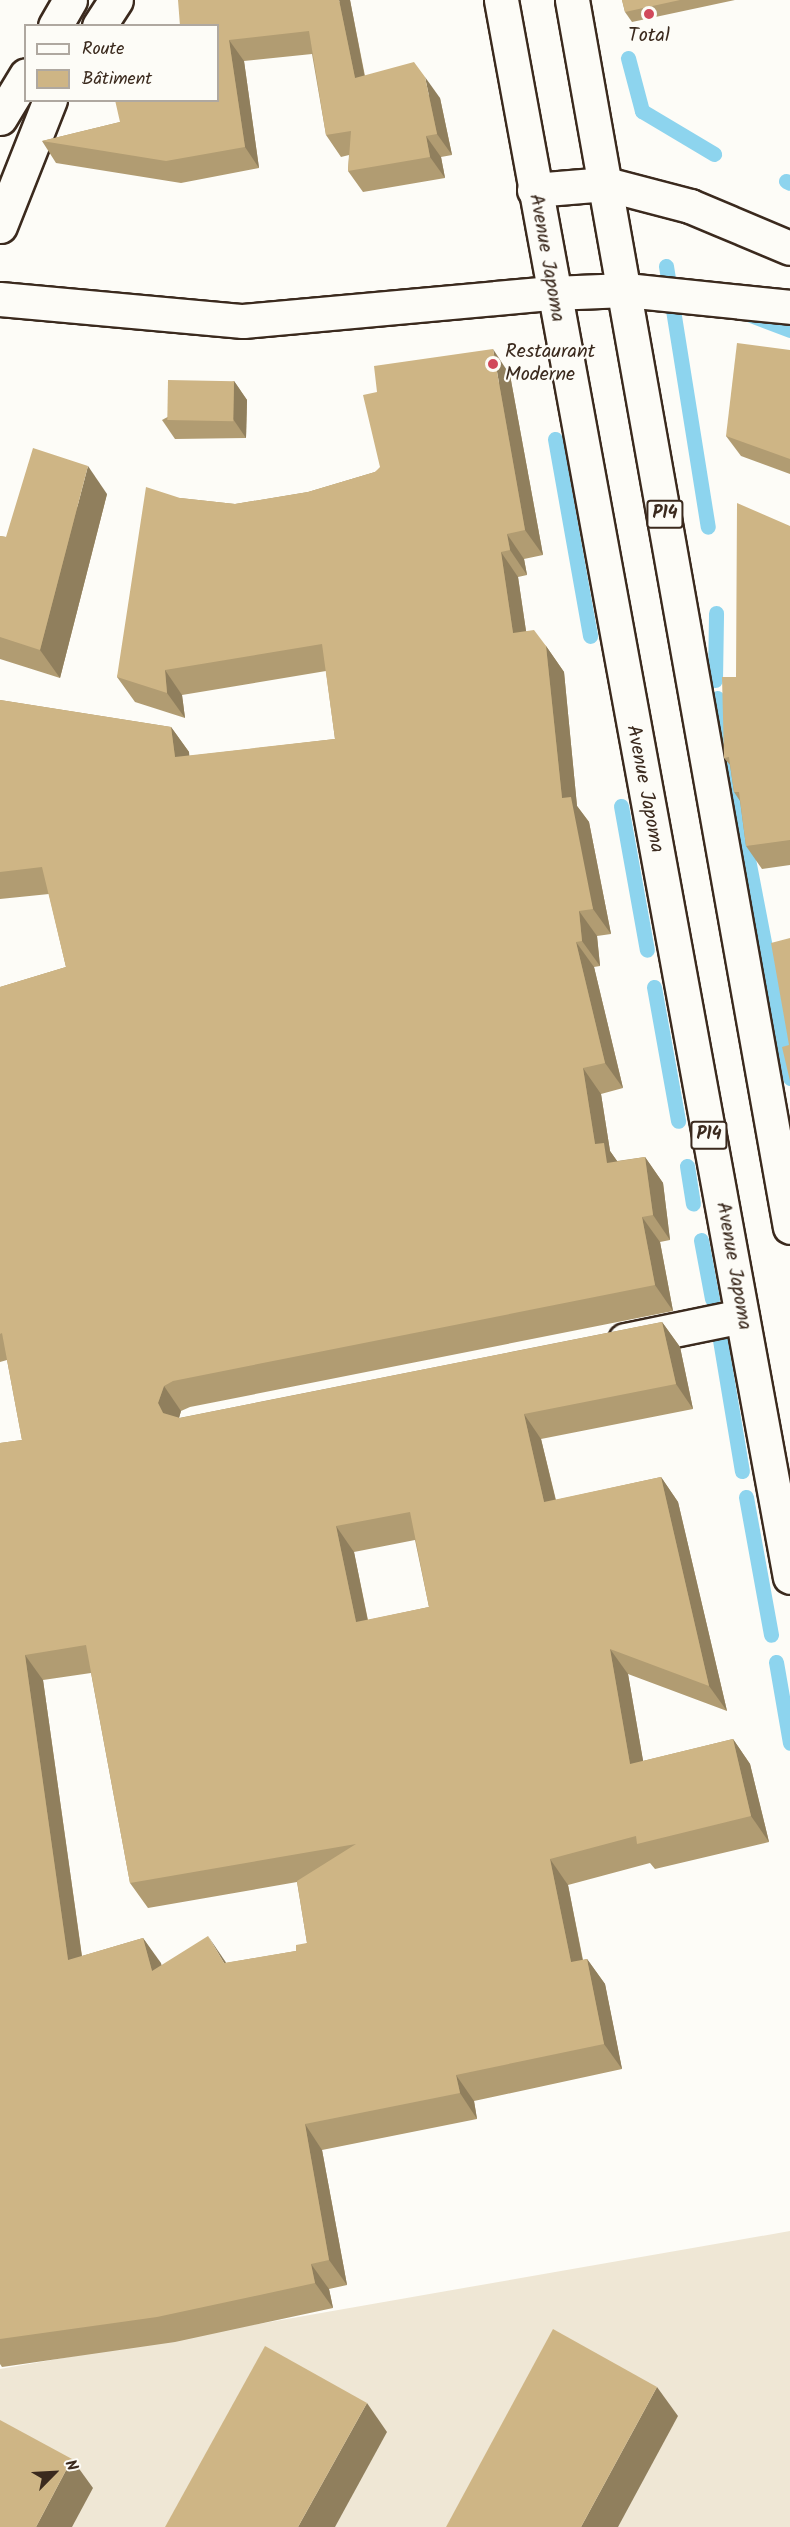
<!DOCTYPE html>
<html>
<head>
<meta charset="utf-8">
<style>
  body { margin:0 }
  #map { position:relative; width:790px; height:2527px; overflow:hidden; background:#fdfcf7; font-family:Kalam,sans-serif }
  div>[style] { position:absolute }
  .built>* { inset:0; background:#efe7d5 }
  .stream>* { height:15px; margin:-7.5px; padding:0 7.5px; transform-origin:7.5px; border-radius:7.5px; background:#8dd4ee }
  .roads { filter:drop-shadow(2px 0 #3b2a1e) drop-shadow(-2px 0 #3b2a1e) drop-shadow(0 2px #3b2a1e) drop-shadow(0 -2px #3b2a1e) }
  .minor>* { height:33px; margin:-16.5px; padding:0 16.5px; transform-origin:16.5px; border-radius:16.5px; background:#fdfcf7 }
  .tertiary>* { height:33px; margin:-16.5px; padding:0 16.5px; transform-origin:16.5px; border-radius:16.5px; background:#fdfcf7 }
  .primary>* { height:33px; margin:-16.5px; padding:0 16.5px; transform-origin:16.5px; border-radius:16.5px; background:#fdfcf7 }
  .wall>* { inset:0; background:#b19c72 }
  .shaded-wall>* { inset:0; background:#907f5d }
  .building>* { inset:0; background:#ceb585; transform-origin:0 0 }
  .dots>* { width:16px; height:16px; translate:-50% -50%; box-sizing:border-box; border:3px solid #fdfcf7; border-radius:50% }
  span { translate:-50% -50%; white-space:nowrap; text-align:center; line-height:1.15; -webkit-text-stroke:4.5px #fdfcf7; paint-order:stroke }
  .shield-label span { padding:2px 4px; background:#fdfcf7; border:2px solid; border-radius:4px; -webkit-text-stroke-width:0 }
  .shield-label { font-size:18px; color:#3b2a1e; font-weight:700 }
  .poi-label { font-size:20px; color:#3b2a1e }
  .left { translate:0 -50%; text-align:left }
  .street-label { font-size:20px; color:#3b2a1e }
  .legend { position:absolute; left:24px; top:24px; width:195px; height:78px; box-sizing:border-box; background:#fdfcf7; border:2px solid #afa8a0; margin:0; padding:8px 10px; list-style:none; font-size:18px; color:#3b2a1e }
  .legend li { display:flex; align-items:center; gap:12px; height:30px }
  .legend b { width:30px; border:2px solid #afa8a0 }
  .north { position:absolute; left:24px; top:2443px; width:60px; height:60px; -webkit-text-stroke:4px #fdfcf7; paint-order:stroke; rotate:66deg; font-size:16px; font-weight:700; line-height:24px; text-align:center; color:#3b2a1e }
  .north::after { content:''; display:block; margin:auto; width:21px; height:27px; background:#3b2a1e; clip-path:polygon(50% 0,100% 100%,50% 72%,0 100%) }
</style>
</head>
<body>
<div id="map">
  <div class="built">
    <i style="clip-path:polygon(790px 2231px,790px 2527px,0 2527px,0 2369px)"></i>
  </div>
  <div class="stream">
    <i style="left:628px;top:58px;width:55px;rotate:75.2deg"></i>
    <i style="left:642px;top:111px;width:84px;rotate:30.8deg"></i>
    <i style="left:786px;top:181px;width:4px;rotate:27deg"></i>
    <i style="left:666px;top:266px;width:264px;rotate:80.9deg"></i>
    <i style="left:748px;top:314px;width:45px;rotate:20.9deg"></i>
    <i style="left:555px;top:439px;width:200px;rotate:79.9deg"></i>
    <i style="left:715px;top:680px;width:67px;rotate:-89.1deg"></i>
    <i style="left:717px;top:698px;width:387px;rotate:79.1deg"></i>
    <i style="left:621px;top:806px;width:146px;rotate:79.8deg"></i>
    <i style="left:654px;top:987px;width:136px;rotate:79.8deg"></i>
    <i style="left:687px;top:1166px;width:38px;rotate:81deg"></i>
    <i style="left:701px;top:1240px;width:60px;rotate:79.4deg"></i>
    <i style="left:719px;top:1334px;width:139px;rotate:80.5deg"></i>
    <i style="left:746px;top:1497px;width:140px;rotate:79.7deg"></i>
    <i style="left:776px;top:1662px;width:82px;rotate:80.2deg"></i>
  </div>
  <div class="roads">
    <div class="minor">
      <i style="left:55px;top:26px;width:30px;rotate:-60deg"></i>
      <i style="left:99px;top:26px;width:31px;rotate:-57deg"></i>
      <i style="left:0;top:118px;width:50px;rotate:-58.8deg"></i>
      <i style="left:0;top:226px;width:136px;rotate:-68.4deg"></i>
      <i style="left:0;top:299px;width:244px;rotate:5.2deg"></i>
      <i style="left:243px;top:321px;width:310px;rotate:-5.2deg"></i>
      <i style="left:625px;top:1340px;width:119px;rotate:-11.6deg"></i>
    </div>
    <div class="tertiary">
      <i style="left:534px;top:190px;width:72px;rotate:-4.8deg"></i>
      <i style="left:606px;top:184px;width:87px;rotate:14.7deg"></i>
      <i style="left:690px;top:206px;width:108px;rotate:22.8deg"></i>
      <i style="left:552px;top:293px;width:74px;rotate:-2.3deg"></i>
      <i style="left:626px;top:290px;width:165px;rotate:5.9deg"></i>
    </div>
    <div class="primary">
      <i style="left:501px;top:0;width:1603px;rotate:79.62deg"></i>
      <i style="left:572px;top:0;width:1246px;rotate:79.93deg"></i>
    </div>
  </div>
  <div class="wall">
    <i style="clip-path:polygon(350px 0,365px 76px,440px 98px,452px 155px,441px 157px,445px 178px,363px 192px,348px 171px,349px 155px,341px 157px,326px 135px,312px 54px,244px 61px,259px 168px,181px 183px,56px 163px,42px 141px,120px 122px,218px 26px)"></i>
    <i style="clip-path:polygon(622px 0,735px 0,632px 22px,625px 12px)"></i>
    <i style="clip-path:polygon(790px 350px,790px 474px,741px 456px,726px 436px)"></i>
    <i style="clip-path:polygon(evenodd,510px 375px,543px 555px,524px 559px,527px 575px,518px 577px,526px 631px,546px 646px,564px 672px,577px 806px,589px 822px,611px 934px,597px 936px,600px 966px,594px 967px,623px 1088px,601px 1094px,610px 1151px,617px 1161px,645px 1157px,663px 1183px,670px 1240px,660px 1242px,673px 1311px,190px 1407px,181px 1411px,179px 1418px,662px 1322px,680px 1347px,693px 1409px,541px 1439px,556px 1500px,661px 1477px,678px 1502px,727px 1711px,628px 1674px,643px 1761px,733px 1739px,750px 1764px,769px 1842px,655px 1869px,650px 1863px,568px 1885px,583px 1960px,587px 1959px,605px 1984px,622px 2069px,474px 2101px,477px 2119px,322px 2150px,347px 2285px,329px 2289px,333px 2308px,175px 2342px,2px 2367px,0 2364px,0 1443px,22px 1440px,7px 1360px,0 1362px,0 987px,66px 967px,49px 894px,0 899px,0 700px,171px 727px,189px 752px,189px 756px,335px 739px,326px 671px,182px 695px,185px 718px,135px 702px,117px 677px,180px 498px,235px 504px,308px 492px,375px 472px,510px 375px,415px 1540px,429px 1607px,368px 1620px,354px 1552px,415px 1540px,510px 375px,91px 1673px,130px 1883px,148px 1908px,297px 1882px,307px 1943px,296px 1951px,226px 1963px,161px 1965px,143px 1938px,82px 1956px,43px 1680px,91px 1673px)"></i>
    <i style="clip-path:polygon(234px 381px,247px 400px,246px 438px,175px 439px,162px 420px)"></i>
    <i style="clip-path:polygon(107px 494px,60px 678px,0 659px,0 536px,6px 537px)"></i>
    <i style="clip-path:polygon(790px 526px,790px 865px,762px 869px,746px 846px,740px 801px,734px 792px,730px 765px,724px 758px,736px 677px)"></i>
  </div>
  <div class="shaded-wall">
    <i style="clip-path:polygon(339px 0,350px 0,369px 100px,355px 78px)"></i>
    <i style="clip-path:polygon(229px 40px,244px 61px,259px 168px,245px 147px)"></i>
    <i style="clip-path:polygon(425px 77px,440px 98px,452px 155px,437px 134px)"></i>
    <i style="clip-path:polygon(426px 136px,441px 157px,445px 178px,430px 157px)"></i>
    <i style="clip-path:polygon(493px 349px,510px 375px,543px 555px,525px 530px)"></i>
    <i style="clip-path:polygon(234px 381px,247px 400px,246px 438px,233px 419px)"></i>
    <i style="clip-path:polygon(88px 466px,107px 494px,60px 678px,40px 650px)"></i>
    <i style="clip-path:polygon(507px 534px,524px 559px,527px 575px,510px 550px)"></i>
    <i style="clip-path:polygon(501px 552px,518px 577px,530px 658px,513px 633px)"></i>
    <i style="clip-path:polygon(546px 646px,564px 672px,577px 806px,589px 822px,611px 934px,593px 909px,562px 798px)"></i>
    <i style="clip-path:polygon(165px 670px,182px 695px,185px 718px,167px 693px)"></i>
    <i style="clip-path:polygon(171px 727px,189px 752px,192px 783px,175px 757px)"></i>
    <i style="clip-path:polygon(579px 911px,597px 936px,600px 966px,582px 941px)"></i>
    <i style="clip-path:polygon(576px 942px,594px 967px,623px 1088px,605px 1063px)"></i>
    <i style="clip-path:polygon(583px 1068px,601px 1094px,610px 1151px,622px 1168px,607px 1163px,595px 1144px)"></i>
    <i style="clip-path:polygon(645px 1157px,663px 1183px,670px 1240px,653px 1215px)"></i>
    <i style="clip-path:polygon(642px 1217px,660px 1242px,673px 1311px,655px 1285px)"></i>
    <i style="clip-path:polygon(662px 1322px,680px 1347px,693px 1409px,676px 1384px)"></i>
    <i style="clip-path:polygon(164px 1386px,181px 1411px,176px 1428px,163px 1413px,158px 1403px)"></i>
    <i style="clip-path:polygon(524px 1414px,541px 1439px,562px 1527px,544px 1502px)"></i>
    <i style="clip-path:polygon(661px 1477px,678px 1502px,727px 1711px,709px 1686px)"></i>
    <i style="clip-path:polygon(336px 1526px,354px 1552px,373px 1647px,356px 1622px)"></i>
    <i style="clip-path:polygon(610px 1649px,628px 1674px,648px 1789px,630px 1764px)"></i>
    <i style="clip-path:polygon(25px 1655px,43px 1680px,86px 1986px,68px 1960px)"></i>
    <i style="clip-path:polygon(733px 1739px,750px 1764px,769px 1842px,751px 1816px)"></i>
    <i style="clip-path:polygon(550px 1859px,568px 1885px,588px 1988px,571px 1962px)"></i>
    <i style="clip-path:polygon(208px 1936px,225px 1961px,242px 1989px,224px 1963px)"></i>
    <i style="clip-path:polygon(143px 1938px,161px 1963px,170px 1996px,152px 1971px)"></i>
    <i style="clip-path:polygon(587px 1959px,605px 1984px,622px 2069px,604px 2044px)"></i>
    <i style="clip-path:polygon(456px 2075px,474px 2101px,477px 2119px,460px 2093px)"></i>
    <i style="clip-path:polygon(305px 2124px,322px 2150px,347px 2285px,329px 2260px)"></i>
    <i style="clip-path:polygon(311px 2264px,329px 2289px,333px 2308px,315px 2283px)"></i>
    <i style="clip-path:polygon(657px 2387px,678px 2416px,618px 2527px,581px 2527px)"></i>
    <i style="clip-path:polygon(367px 2403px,387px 2432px,335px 2527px,298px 2527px)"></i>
    <i style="clip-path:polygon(72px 2459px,93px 2488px,72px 2527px,36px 2527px)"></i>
  </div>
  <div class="building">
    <i style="clip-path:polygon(178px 0,339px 0,355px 78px,414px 62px,425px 77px,437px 134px,426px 136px,430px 157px,348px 171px,351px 131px,326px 135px,309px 31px,229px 40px,245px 147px,166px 161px,42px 141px,120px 122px,115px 100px,218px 100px,218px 26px,180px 26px)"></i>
    <i style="clip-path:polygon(622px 0,680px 0,625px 12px)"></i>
    <i style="clip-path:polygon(737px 343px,790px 350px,790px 459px,726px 436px)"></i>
    <i style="clip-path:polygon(evenodd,493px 349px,525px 530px,507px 534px,510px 550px,501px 552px,513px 633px,534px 630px,546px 646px,562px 798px,571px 797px,593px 909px,579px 911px,582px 941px,576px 942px,605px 1063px,583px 1068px,595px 1144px,604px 1143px,607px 1163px,645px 1157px,653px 1215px,642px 1217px,655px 1285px,173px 1381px,164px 1386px,158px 1403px,163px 1413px,180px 1418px,662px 1322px,676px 1384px,524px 1414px,544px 1502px,661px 1477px,709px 1686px,610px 1649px,630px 1764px,733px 1739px,751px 1816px,637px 1844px,636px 1836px,550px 1859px,571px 1962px,587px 1959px,604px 2044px,456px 2075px,460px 2093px,305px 2124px,329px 2260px,311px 2264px,315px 2283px,157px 2317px,0 2339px,0 1443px,22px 1440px,2px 1333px,0 1334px,0 987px,66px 967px,42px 867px,0 872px,0 700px,171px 727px,175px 757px,335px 739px,322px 644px,165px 670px,167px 693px,117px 677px,146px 487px,180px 498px,235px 504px,308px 492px,375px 472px,380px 467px,363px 395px,377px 392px,374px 366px,493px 349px,410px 1512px,429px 1607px,356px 1622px,336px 1526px,410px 1512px,493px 349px,86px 1645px,130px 1883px,356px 1844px,297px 1881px,307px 1943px,296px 1945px,296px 1951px,224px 1963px,208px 1936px,152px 1971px,143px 1938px,68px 1960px,25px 1655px,86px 1645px)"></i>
    <i style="left:168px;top:380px;width:66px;height:40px;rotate:1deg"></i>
    <i style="clip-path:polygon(33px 448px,88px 466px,40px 650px,0 637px,0 536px,6px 537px)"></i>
    <i style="clip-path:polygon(737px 503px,790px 526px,790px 840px,746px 846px,739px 792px,734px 792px,729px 757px,724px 758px,722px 677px,736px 677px)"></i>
    <i style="clip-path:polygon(790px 938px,790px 1081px,782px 1047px,789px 1045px,771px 943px)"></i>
    <i style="clip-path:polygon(553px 2329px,657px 2387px,581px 2527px,446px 2527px)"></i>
    <i style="clip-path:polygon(265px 2346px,367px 2403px,298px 2527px,165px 2527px)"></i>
    <i style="clip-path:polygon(0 2420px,72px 2459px,36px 2527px,0 2527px)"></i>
  </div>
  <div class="dots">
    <i style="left:649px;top:14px;background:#d1495b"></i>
    <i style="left:493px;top:364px;background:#d1495b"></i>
  </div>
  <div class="shield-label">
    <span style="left:665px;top:514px">P14</span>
    <span style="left:709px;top:1135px">P14</span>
  </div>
  <div class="poi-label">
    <span style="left:649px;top:36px">Total</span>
    <span class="left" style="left:505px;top:364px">Restaurant<br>Moderne</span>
  </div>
  <div class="street-label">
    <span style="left:546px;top:258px;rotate:80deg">Avenue Japoma</span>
    <span style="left:644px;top:789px;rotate:79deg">Avenue Japoma</span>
    <span style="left:733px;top:1266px;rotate:80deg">Avenue Japoma</span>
  </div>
  <ul class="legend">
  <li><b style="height:8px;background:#fdfcf7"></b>Route</li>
  <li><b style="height:16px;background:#ceb585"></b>Bâtiment</li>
  </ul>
  <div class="north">N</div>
</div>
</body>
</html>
